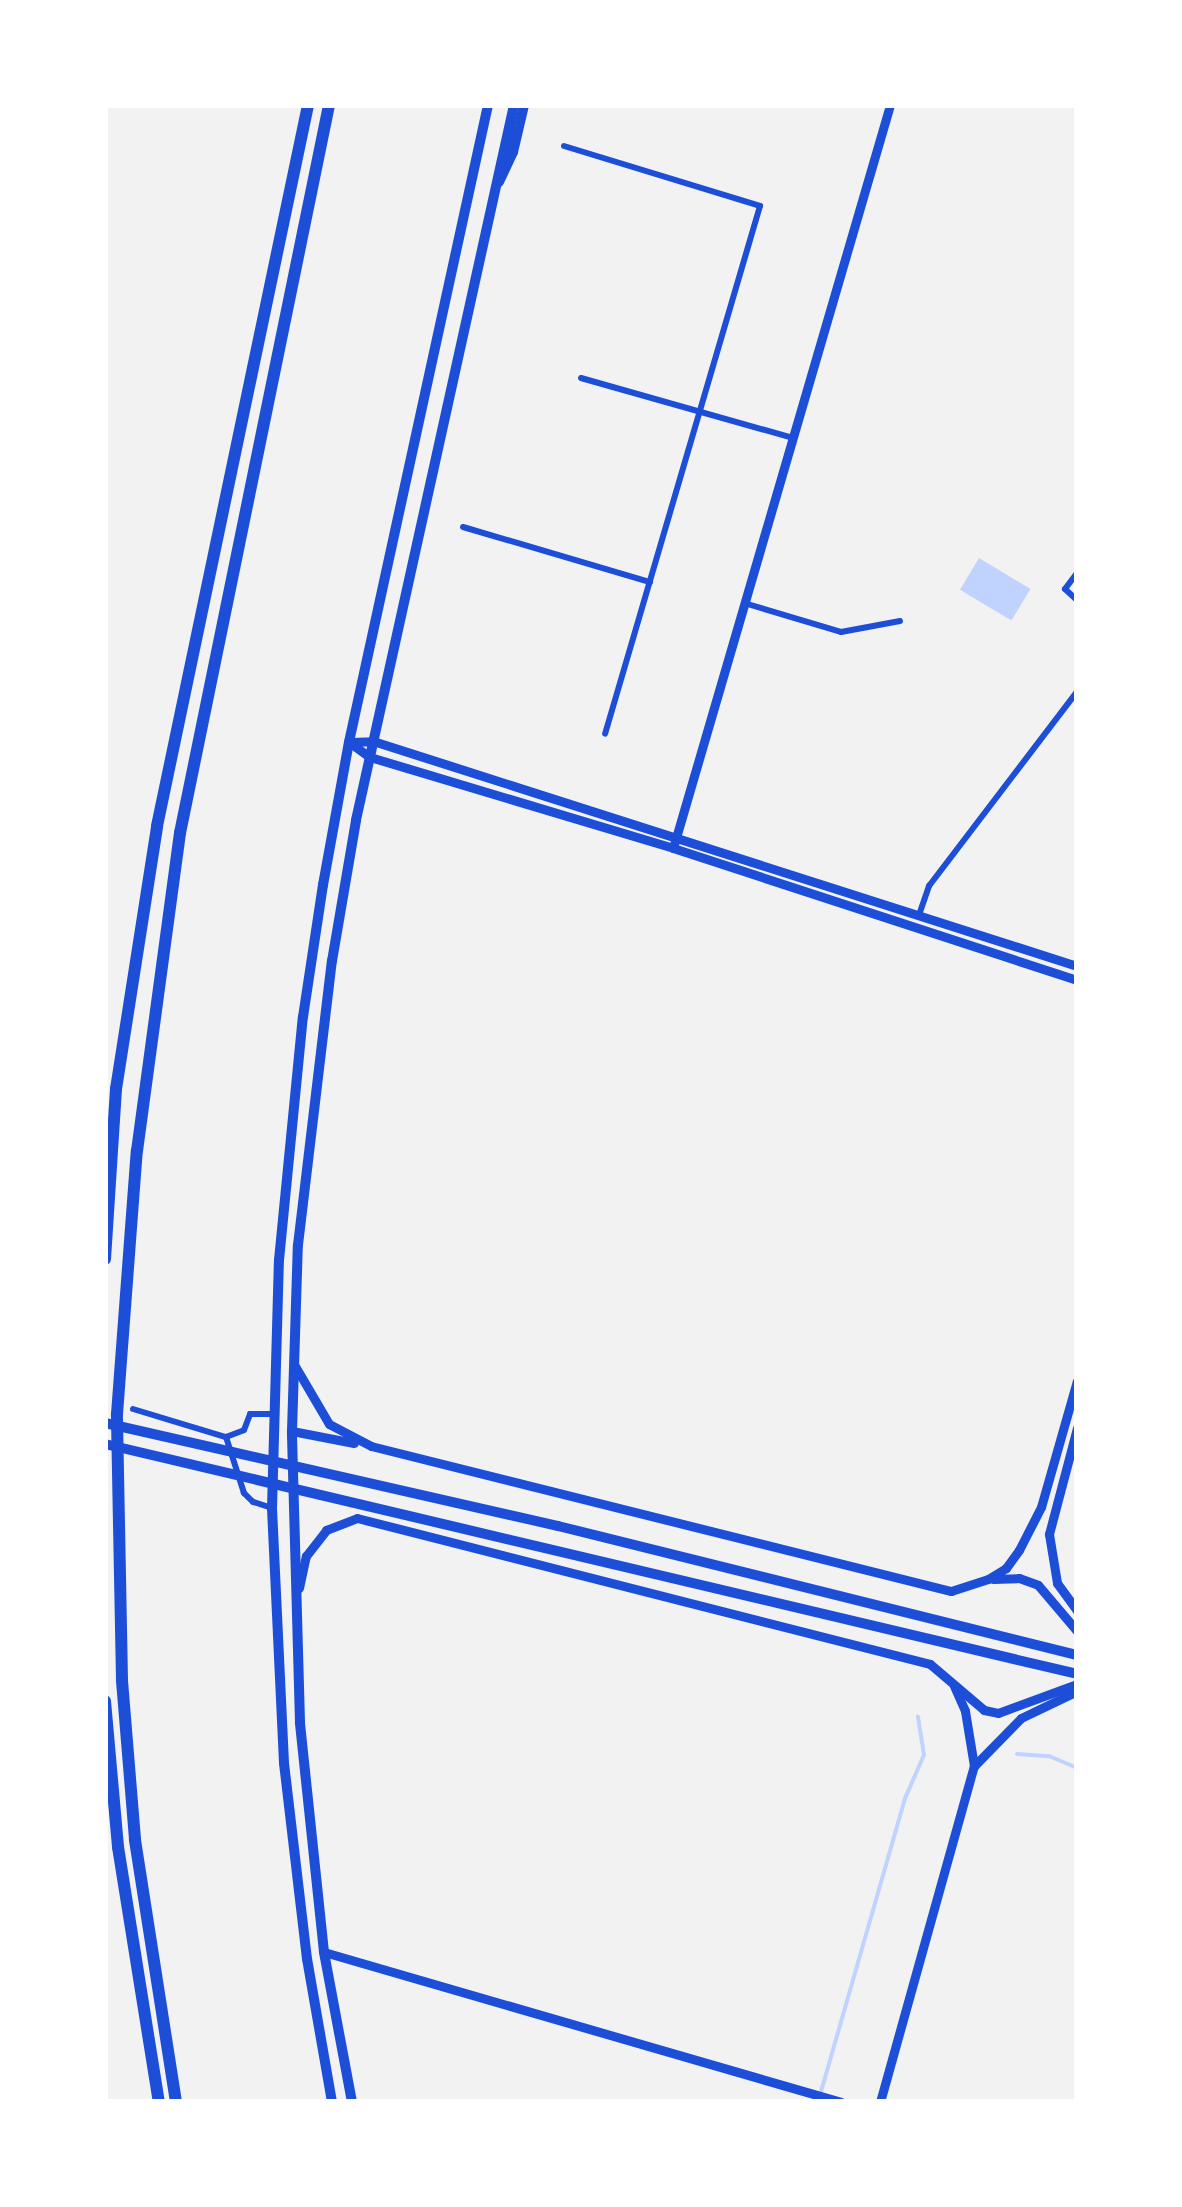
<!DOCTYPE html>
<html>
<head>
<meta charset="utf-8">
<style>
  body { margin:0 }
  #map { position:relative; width:1182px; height:2207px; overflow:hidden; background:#f2f2f2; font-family:"Work Sans",sans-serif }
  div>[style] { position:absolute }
  .water>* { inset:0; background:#bfd3fe; transform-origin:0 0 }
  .stream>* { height:4px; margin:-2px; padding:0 2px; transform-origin:2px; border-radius:2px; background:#bfd3fe }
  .minor>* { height:6px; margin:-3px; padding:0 3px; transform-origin:3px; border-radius:3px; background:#1d4ed8 }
  .tertiary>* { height:9px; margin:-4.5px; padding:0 4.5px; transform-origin:4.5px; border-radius:4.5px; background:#1d4ed8 }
  .secondary>* { height:10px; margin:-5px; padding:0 5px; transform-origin:5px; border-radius:5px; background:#1d4ed8 }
  .primary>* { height:10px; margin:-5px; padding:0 5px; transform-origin:5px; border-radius:5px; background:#1d4ed8 }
  .motorway>* { height:12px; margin:-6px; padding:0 6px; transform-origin:6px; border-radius:6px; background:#1d4ed8 }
  span { translate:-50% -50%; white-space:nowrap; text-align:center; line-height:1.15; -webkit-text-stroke:10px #fff; paint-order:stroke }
  .frame { position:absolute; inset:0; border:108px solid #fff; pointer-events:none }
</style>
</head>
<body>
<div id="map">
  <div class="water">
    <i style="left:979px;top:558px;width:60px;height:37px;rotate:31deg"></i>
  </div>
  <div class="stream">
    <i style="left:1017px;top:1754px;width:32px;rotate:4deg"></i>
    <i style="left:1049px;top:1756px;width:30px;rotate:23deg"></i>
    <i style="left:818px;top:2102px;width:318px;rotate:-74deg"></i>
    <i style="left:906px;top:1796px;width:45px;rotate:-66.3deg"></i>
    <i style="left:924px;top:1755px;width:39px;rotate:-99deg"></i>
  </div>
  <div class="minor">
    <i style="left:830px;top:105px;width:1px"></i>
    <i style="left:564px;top:146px;width:205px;rotate:17deg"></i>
    <i style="left:760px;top:206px;width:550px;rotate:106.36deg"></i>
    <i style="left:581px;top:378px;width:220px;rotate:15.8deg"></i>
    <i style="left:463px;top:527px;width:195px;rotate:16.4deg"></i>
    <i style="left:1077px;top:573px;width:20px;rotate:127deg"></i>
    <i style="left:1065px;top:589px;width:16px;rotate:43deg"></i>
    <i style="left:744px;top:603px;width:101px;rotate:16.6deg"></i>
    <i style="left:841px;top:632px;width:60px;rotate:-10.6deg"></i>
    <i style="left:919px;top:915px;width:31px;rotate:-71deg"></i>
    <i style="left:929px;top:886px;width:244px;rotate:-52.7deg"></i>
    <i style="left:133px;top:1409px;width:97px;rotate:16.8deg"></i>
    <i style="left:272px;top:1508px;width:20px;rotate:-162deg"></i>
    <i style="left:253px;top:1502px;width:13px;rotate:-135deg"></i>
    <i style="left:244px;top:1493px;width:59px;rotate:-107.8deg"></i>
    <i style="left:226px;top:1437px;width:19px;rotate:-21deg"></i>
    <i style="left:244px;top:1430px;width:17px;rotate:-69deg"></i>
    <i style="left:250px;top:1414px;width:24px"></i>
  </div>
  <div class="tertiary">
    <i style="left:349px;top:742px;width:26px;rotate:36deg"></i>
    <i style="left:370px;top:757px;width:316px;rotate:16.7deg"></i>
    <i style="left:673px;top:848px;width:425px;rotate:18.1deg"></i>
    <i style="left:350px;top:742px;width:23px;rotate:-2deg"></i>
    <i style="left:373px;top:741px;width:739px;rotate:17.72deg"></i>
    <i style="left:673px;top:848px;width:774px;rotate:-73.72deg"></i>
    <i style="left:295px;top:1366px;width:67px;rotate:59.6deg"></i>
    <i style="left:329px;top:1424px;width:47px;rotate:27.6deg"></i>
    <i style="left:371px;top:1446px;width:598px;rotate:14.04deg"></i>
    <i style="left:951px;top:1591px;width:39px;rotate:-18deg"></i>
    <i style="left:988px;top:1579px;width:21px;rotate:-31deg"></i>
    <i style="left:1006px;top:1568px;width:22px;rotate:-54deg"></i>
    <i style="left:1019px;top:1550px;width:48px;rotate:-62.9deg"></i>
    <i style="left:1041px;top:1507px;width:131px;rotate:-74.1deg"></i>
    <i style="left:1077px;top:1428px;width:110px;rotate:104.8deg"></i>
    <i style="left:1049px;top:1534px;width:50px;rotate:80.7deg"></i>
    <i style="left:1057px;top:1583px;width:34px;rotate:54deg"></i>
    <i style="left:292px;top:1431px;width:63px;rotate:11deg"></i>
    <i style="left:993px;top:1579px;width:26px;rotate:-2deg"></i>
    <i style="left:1019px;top:1578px;width:20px;rotate:20deg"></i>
    <i style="left:1038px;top:1585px;width:60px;rotate:49.7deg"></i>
    <i style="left:299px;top:1588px;width:33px;rotate:-78deg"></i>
    <i style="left:306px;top:1556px;width:33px;rotate:-52deg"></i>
    <i style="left:326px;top:1530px;width:33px;rotate:-21deg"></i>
    <i style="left:357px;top:1518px;width:591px;rotate:14.29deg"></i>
    <i style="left:930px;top:1664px;width:71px;rotate:40.4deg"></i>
    <i style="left:984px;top:1710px;width:14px;rotate:12deg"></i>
    <i style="left:998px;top:1713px;width:84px;rotate:-20.2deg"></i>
    <i style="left:954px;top:1686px;width:27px;rotate:66deg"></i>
    <i style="left:965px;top:1711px;width:56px;rotate:80.7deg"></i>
    <i style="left:974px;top:1766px;width:67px;rotate:-45.6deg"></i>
    <i style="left:1021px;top:1718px;width:62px;rotate:-25.7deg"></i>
    <i style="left:324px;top:1952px;width:538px;rotate:16.18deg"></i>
    <i style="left:880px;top:2102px;width:349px;rotate:-74.4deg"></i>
  </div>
  <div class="secondary">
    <i style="left:499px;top:182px;width:33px;rotate:-65deg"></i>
    <i style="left:513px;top:152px;width:48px;rotate:-76.8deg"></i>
    <i style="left:105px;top:1423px;width:465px;rotate:12.8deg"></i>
    <i style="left:558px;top:1526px;width:535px;rotate:13.96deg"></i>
    <i style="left:105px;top:1444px;width:999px;rotate:13.31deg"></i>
  </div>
  <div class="primary">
    <i style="left:332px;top:2102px;width:145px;rotate:-99.9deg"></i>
    <i style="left:307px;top:1959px;width:197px;rotate:-96.7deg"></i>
    <i style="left:284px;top:1763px;width:255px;rotate:-92.7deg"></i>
    <i style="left:272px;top:1508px;width:248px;rotate:-88.4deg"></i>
    <i style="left:279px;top:1260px;width:244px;rotate:-84.4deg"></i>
    <i style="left:303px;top:1017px;width:134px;rotate:-81.4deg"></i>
    <i style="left:323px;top:885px;width:145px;rotate:-79.7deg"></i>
    <i style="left:349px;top:742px;width:652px;rotate:-77.69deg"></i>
    <i style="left:352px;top:2102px;width:153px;rotate:-100.6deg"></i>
    <i style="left:324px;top:1952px;width:231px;rotate:-96deg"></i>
    <i style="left:300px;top:1722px;width:291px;rotate:-91.6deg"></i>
    <i style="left:292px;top:1431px;width:186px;rotate:-88.2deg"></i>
    <i style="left:298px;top:1245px;width:286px;rotate:-83.2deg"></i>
    <i style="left:332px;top:961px;width:143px;rotate:-80.3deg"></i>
    <i style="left:356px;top:820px;width:732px;rotate:-77.54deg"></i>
  </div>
  <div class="motorway">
    <i style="left:105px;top:1259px;width:170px;rotate:-86.3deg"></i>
    <i style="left:116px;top:1089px;width:266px;rotate:-81.1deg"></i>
    <i style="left:157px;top:826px;width:737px;rotate:-78.17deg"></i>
    <i style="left:105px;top:1701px;width:147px;rotate:84.9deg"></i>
    <i style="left:118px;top:1847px;width:258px;rotate:80.9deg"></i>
    <i style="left:176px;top:2102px;width:266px;rotate:-98.9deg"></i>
    <i style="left:135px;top:1839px;width:160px;rotate:-94.7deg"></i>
    <i style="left:122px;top:1680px;width:266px;rotate:-91.1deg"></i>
    <i style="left:117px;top:1414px;width:264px;rotate:-85.7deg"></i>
    <i style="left:137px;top:1151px;width:321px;rotate:-82.3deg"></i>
    <i style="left:180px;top:833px;width:743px;rotate:-78.43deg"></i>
  </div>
  <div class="frame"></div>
</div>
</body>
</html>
